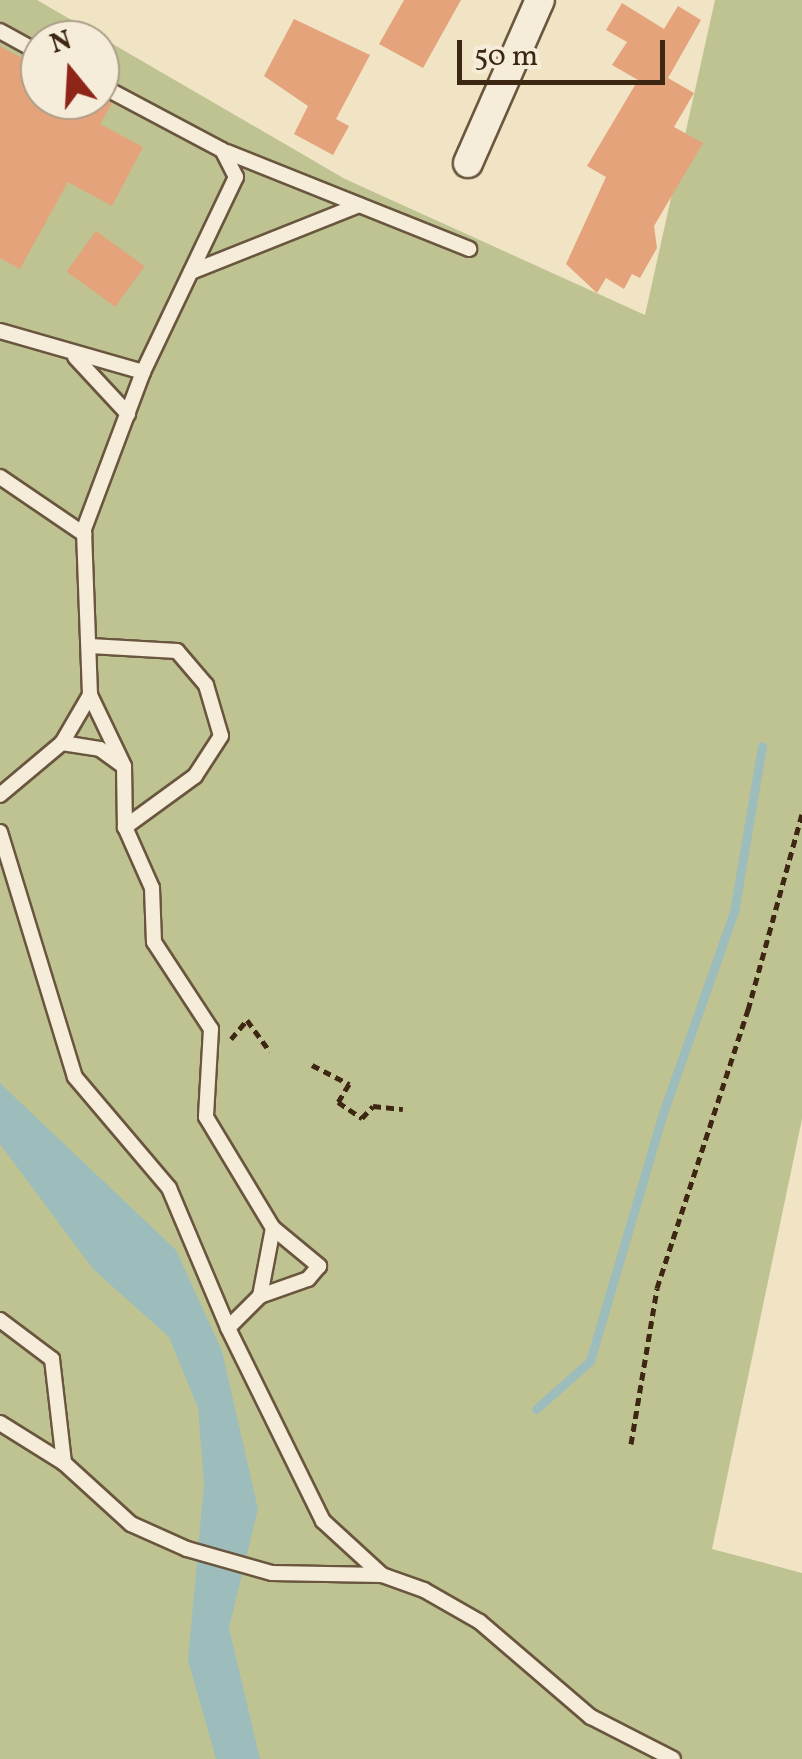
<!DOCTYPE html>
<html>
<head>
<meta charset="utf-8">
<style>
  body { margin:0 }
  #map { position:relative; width:802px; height:1759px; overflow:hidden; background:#f0e4c4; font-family:Vollkorn,serif }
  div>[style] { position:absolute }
  .green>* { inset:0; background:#bec391 }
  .water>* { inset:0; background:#9dbdbc }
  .stream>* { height:9px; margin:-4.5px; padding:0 4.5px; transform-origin:4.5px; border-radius:4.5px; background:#9dbdbc }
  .building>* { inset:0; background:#e4a37b; transform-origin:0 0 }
  .path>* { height:5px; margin-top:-2.5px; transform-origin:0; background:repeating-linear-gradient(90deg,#3e2712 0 8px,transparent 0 13px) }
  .roads { filter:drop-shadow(2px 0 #6a563e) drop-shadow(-2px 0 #6a563e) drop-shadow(0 2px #6a563e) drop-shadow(0 -2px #6a563e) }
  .lane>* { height:14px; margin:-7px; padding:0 7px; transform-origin:7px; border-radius:7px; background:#f5edd9 }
  .street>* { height:28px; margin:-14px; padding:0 14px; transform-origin:14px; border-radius:14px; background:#f5edd9 }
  span { translate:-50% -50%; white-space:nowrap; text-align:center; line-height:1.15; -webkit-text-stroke:9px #f5edd9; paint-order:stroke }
  .north { position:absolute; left:20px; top:20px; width:100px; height:100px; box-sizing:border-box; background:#f5edd9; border:2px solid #ac9e89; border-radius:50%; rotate:342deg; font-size:28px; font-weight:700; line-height:40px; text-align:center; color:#3e2712 }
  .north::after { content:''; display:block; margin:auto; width:35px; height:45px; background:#8f2418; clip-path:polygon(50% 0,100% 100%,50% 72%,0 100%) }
  .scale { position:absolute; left:457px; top:40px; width:208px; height:45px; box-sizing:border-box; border:5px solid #3e2712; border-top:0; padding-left:12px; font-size:30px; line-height:35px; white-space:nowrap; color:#3e2712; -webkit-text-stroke:8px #f5edd9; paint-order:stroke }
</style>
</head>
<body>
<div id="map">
  <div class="green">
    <i style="clip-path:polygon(evenodd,0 0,37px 0,345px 179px,645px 315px,715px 0,802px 0,802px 1119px,712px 1549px,802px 1573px,802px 1759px,0 1759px,0 0,40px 40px,100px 40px,100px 100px,40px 100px,40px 40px)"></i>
  </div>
  <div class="water">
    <i style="clip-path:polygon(0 1083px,176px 1250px,222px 1351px,258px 1509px,229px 1628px,260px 1759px,216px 1759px,188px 1660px,204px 1484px,198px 1408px,169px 1337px,93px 1269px,0 1144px)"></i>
  </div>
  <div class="stream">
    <i style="left:536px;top:1409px;width:72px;rotate:-41.6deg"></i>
    <i style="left:590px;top:1361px;width:255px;rotate:-73.6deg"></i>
    <i style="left:662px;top:1116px;width:216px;rotate:-70.6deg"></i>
    <i style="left:734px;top:912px;width:168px;rotate:-80.4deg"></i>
  </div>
  <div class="building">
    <i style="clip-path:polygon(404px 0,461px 0,423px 68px,379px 44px)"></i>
    <i style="clip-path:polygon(622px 3px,664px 29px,678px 6px,701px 20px,668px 78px,694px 93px,674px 127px,703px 143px,654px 226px,657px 248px,640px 278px,632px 274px,624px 289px,606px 278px,597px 293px,566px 264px,606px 177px,587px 166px,638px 80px,612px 65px,627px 42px,606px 30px)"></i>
    <i style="clip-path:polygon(294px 19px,370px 55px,336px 119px,349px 126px,333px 155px,294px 134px,308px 106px,264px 76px)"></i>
    <i style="clip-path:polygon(0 46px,40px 68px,40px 100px,106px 100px,112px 103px,100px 124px,143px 147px,112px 206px,68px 182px,20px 269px,0 258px)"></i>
    <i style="left:96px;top:231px;width:60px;height:50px;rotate:36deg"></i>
  </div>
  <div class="path">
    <i style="left:231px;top:1039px;width:25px;rotate:-50deg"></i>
    <i style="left:247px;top:1020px;width:39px;rotate:54deg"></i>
    <i style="left:312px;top:1065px;width:42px;rotate:27.2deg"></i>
    <i style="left:349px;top:1084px;width:21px;rotate:121deg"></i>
    <i style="left:338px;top:1102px;width:29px;rotate:34deg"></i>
    <i style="left:362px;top:1118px;width:16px;rotate:-47deg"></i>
    <i style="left:373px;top:1106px;width:30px;rotate:6deg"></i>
    <i style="left:631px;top:1444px;width:158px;rotate:-80.5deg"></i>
    <i style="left:657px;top:1288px;width:293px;rotate:-71.9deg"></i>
    <i style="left:748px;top:1010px;width:203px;rotate:-74.6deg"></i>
  </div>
  <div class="roads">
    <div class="lane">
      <i style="left:0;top:31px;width:46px;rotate:28.8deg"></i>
      <i style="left:227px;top:152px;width:261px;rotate:21.8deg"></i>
      <i style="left:191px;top:272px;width:181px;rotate:-21.7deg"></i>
      <i style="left:0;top:331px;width:149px;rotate:16deg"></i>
      <i style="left:75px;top:357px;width:78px;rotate:47.1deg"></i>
      <i style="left:0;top:477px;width:102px;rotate:34.2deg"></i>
      <i style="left:90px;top:646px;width:87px;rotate:3.3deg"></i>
      <i style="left:177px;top:651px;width:45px;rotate:49.5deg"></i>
      <i style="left:206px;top:685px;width:53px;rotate:73.6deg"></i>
      <i style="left:221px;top:736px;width:48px;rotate:123deg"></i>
      <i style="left:195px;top:776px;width:87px;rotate:143.9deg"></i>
      <i style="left:90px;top:695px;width:79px;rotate:64.4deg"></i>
      <i style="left:124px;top:766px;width:61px;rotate:89.1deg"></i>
      <i style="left:125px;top:827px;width:67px;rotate:66.1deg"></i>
      <i style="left:152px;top:888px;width:54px;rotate:87.9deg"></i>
      <i style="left:154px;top:942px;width:104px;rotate:56.8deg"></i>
      <i style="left:211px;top:1029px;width:88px;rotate:93.3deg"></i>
      <i style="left:206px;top:1117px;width:130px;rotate:58.9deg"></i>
      <i style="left:273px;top:1228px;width:60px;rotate:39.6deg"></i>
      <i style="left:319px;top:1266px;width:17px;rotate:130deg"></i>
      <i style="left:308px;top:1279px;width:51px;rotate:160.5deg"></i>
      <i style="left:260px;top:1296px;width:69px;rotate:-79.2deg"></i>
      <i style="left:62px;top:743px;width:38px;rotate:9deg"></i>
      <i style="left:100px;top:749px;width:29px;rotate:36deg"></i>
      <i style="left:0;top:795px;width:81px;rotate:-40deg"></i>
      <i style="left:62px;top:743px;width:56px;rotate:-59.7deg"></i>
      <i style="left:90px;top:695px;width:166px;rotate:-92.1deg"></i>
      <i style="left:84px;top:529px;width:168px;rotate:-69.4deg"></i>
      <i style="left:143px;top:372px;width:216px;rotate:-64.5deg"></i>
      <i style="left:236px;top:177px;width:30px;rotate:-117deg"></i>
      <i style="left:222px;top:150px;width:138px;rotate:-152deg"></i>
      <i style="left:0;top:832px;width:256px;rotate:73deg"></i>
      <i style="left:75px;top:1077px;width:145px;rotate:49.7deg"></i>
      <i style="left:169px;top:1188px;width:152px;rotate:67.1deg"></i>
      <i style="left:260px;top:1296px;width:45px;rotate:135deg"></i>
      <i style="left:228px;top:1328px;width:215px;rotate:63.8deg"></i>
      <i style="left:323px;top:1521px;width:80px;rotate:42.5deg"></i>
      <i style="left:0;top:1320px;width:65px;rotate:36.9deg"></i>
      <i style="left:52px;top:1359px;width:105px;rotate:83.4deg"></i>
      <i style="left:0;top:1423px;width:75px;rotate:32deg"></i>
      <i style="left:64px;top:1463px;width:91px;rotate:42.3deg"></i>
      <i style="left:131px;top:1524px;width:61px;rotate:24.1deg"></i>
      <i style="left:187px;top:1549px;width:88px;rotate:15.8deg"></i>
      <i style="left:272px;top:1573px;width:110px;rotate:1deg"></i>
      <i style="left:382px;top:1575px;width:45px;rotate:19.7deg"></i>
      <i style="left:424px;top:1590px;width:64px;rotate:29.7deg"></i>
      <i style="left:480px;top:1622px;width:146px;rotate:40.6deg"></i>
      <i style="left:591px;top:1717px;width:92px;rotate:27.1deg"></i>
    </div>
    <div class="street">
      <i style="left:468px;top:163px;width:178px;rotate:-66.2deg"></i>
    </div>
  </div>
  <div class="north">N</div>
  <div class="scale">50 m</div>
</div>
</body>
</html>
